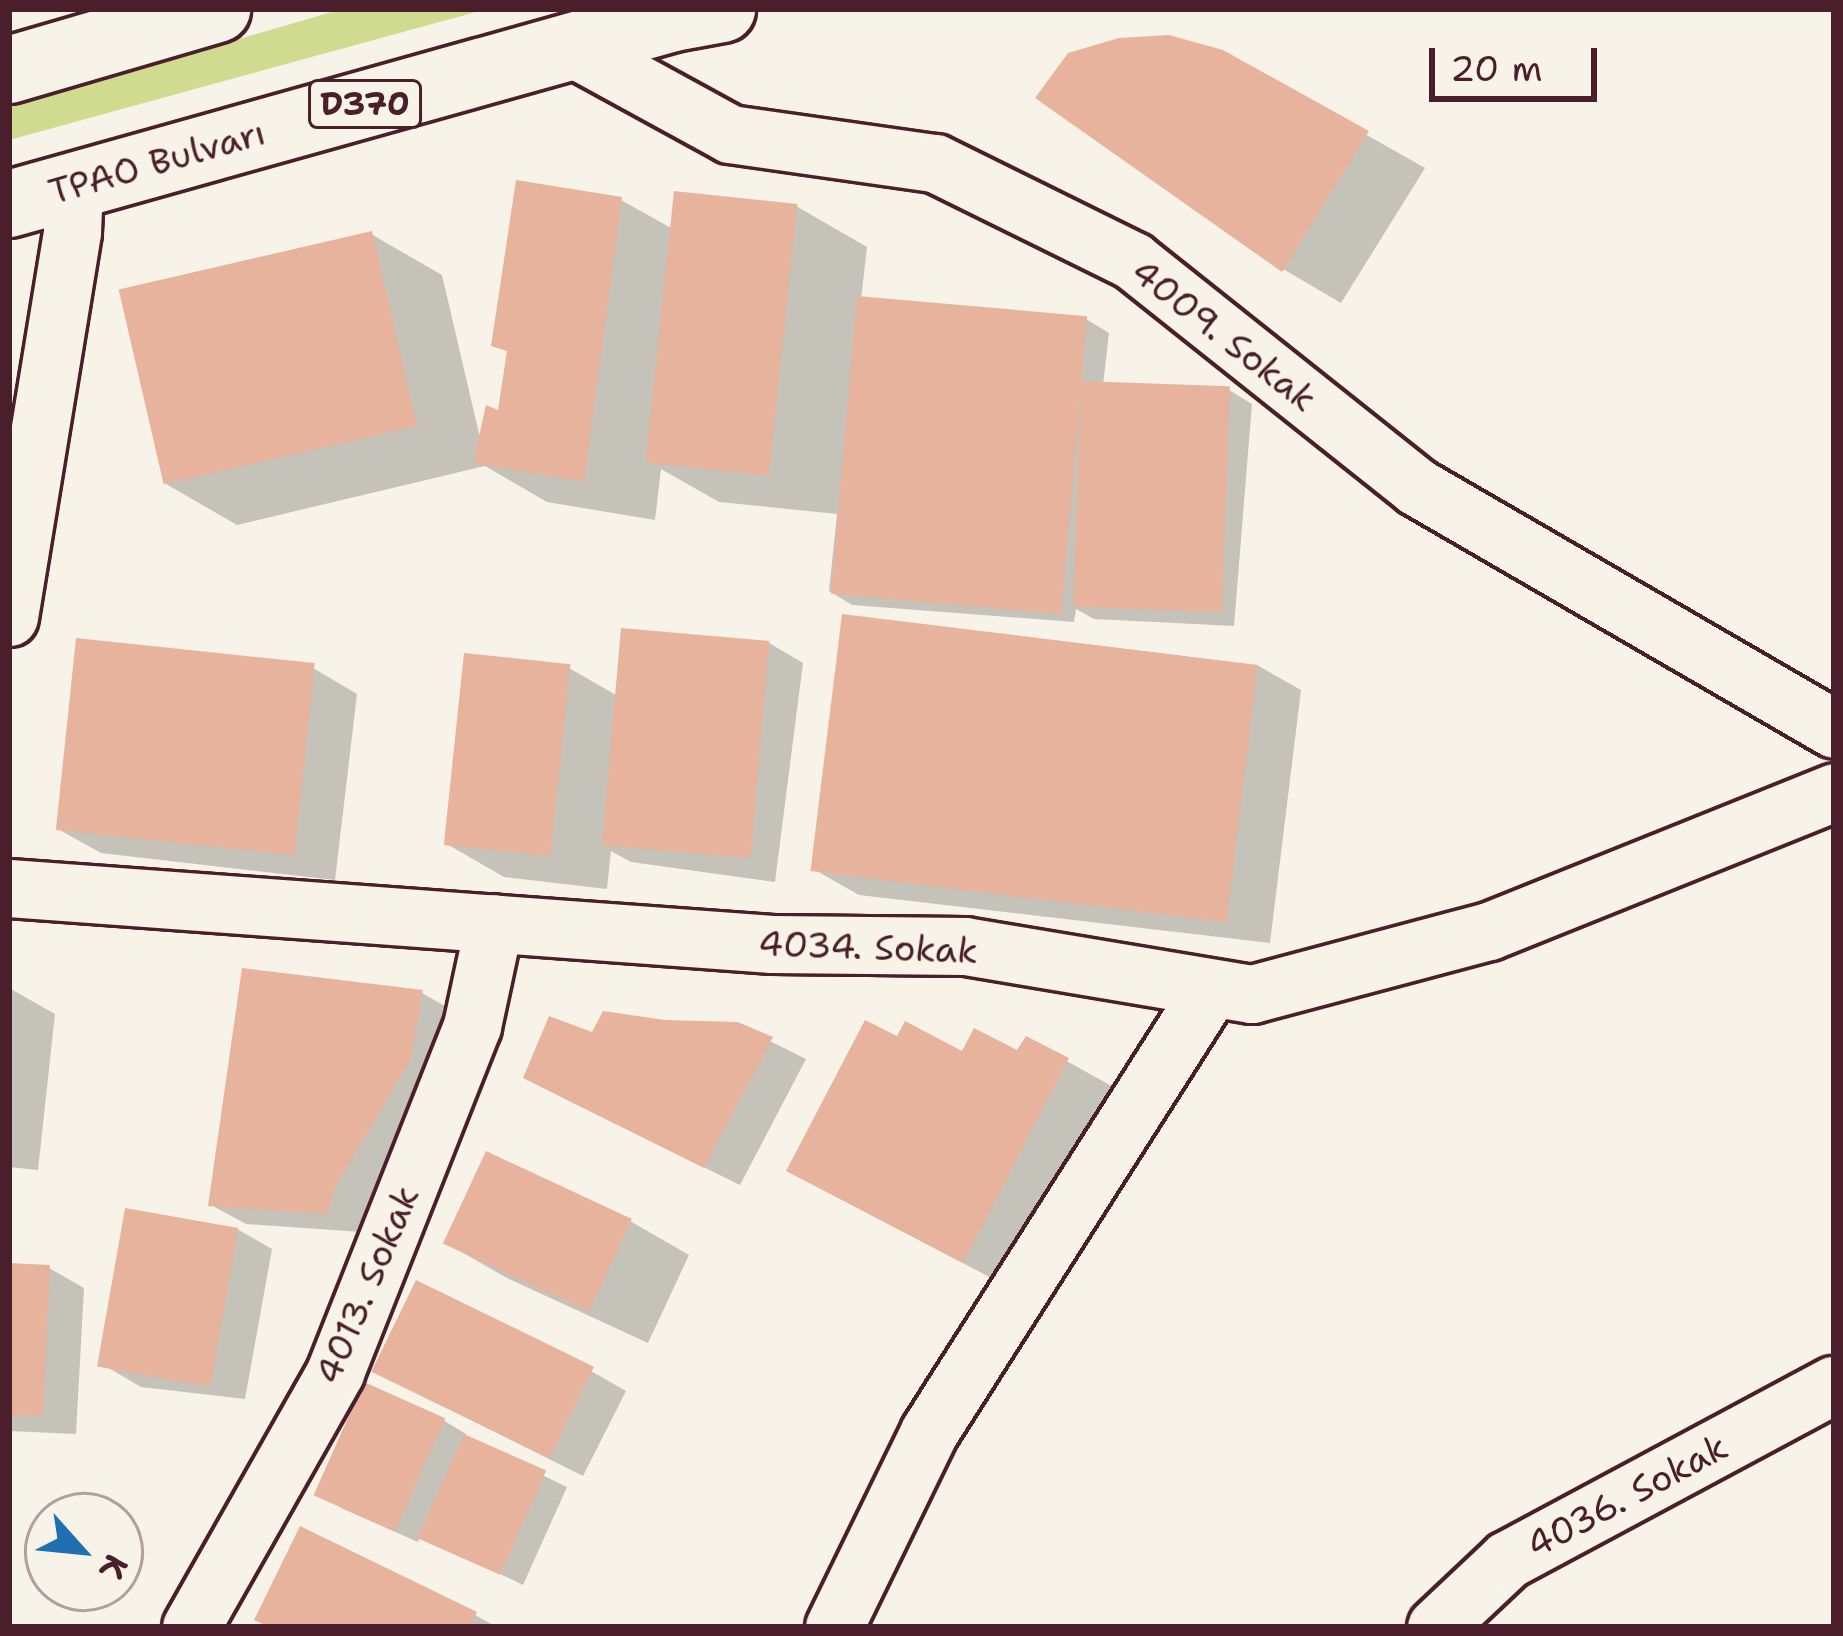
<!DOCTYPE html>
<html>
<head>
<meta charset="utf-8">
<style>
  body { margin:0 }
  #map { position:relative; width:1843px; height:1636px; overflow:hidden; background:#f7f3e8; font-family:"Shantell Sans",sans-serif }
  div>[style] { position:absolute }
  .green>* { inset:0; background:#cfdb8e }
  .shadow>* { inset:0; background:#0003 }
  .building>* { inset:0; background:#e8b39d; transform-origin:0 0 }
  .roads { filter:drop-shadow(3px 0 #4a1f2b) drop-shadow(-3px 0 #4a1f2b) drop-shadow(0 3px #4a1f2b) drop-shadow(0 -3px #4a1f2b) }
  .street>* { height:57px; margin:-28.5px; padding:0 28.5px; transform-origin:28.5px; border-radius:28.5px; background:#f7f3e8 }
  .highway>* { height:66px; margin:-33px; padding:0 33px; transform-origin:33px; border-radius:33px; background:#f7f3e8 }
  span { translate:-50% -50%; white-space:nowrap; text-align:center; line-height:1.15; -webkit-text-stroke:9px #f7f3e8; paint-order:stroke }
  .shield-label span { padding:3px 9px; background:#f7f3e8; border:3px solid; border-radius:9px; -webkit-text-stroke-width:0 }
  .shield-label { font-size:33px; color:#4a1f2b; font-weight:700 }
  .street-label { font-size:36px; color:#4a1f2b }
  .frame { position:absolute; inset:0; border:12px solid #4a1f2b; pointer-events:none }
  .north { position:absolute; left:24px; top:1492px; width:120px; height:120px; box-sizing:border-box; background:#f7f3e8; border:3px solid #b29e9c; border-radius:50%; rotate:117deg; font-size:33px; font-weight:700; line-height:48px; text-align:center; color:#4a1f2b }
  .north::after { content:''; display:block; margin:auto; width:42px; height:54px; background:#1f6fb2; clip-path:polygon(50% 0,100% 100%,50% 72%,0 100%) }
  .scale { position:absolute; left:1429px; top:48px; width:168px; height:54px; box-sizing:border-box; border:6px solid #4a1f2b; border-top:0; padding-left:15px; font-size:36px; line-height:42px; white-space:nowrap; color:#4a1f2b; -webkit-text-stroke:9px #f7f3e8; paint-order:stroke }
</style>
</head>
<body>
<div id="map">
  <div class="green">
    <i style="clip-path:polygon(342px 9px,487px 9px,9px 140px,9px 106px)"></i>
  </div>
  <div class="shadow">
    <i style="clip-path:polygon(1222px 53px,1425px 168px,1341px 303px,1283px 269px)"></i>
    <i style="clip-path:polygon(621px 200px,673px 229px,796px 206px,867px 247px,861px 300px,1086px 319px,1109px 333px,1103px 385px,1229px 390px,1252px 404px,1234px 626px,1094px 619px,1076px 609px,1074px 622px,852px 605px,829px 591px,837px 514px,719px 502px,661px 469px,655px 520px,547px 502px,485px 466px,237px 525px,166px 484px,371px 234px,442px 275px,481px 442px,501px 414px,510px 353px,495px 344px)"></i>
    <i style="clip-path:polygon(769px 643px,803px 663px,775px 882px,631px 862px,611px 851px,607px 889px,504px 877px,445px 843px,569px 668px,616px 695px)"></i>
    <i style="clip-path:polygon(1257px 665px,1301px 690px,1270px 943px,859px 895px,815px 870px)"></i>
    <i style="clip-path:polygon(313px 668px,357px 694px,335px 880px,101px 853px,56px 828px)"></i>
    <i style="clip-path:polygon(9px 988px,55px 1014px,38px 1170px,9px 1167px)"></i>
    <i style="clip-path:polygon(422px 993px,457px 1013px,445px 1079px,370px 1206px,361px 1232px,246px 1224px,211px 1205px)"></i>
    <i style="clip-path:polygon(665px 1023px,737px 1025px,806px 1059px,740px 1185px,561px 1097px,594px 1035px)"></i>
    <i style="clip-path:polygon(1027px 1039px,1126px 1094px,1022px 1294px,848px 1203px,899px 1040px,964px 1055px,1018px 1054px)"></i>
    <i style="clip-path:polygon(630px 1221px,689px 1255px,648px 1343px,505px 1277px,446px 1243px)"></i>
    <i style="clip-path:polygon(237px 1229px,272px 1249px,245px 1399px,141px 1387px,107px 1367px)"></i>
    <i style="clip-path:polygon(9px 1266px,49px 1268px,84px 1288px,76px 1434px,9px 1431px)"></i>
    <i style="clip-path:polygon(591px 1371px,626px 1391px,583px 1476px,409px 1389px)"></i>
    <i style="clip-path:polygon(443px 1420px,466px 1434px,465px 1438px,567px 1487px,523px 1585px,421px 1536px,418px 1542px,341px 1508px)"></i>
    <i style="clip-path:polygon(475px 1615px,497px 1627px,273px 1627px)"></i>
  </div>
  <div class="building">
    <i style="clip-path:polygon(1169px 35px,1223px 50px,1369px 131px,1282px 272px,1035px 98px,1068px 53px,1119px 38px)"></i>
    <i style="clip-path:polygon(516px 180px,622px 197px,584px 482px,473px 463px,486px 405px,498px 410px,507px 351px,491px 346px)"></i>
    <i style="left:674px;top:191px;width:124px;height:273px;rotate:6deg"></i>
    <i style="left:372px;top:231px;width:200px;height:260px;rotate:77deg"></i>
    <i style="left:857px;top:296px;width:231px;height:299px;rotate:5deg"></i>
    <i style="left:1081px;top:381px;width:149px;height:226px;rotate:2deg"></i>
    <i style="left:842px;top:614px;width:419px;height:259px;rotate:7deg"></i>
    <i style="left:621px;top:628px;width:149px;height:218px;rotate:5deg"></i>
    <i style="left:76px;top:638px;width:240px;height:193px;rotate:6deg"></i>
    <i style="left:464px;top:653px;width:107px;height:193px;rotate:6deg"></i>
    <i style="clip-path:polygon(242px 968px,423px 990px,411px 1059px,336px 1186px,327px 1214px,208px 1206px)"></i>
    <i style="clip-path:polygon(603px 1011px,665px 1020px,738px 1022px,773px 1037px,704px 1168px,523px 1078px,549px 1016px,592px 1032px)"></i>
    <i style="clip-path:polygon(865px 1020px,897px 1036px,905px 1021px,962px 1051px,974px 1028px,1017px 1050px,1026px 1036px,1069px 1058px,963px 1263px,786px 1171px)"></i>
    <i style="left:486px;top:1151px;width:161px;height:102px;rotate:25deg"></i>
    <i style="left:125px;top:1208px;width:115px;height:161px;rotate:10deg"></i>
    <i style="clip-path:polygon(9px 1263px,50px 1265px,43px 1416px,9px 1415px)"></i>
    <i style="left:416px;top:1280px;width:198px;height:102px;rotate:26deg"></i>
    <i style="left:364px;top:1382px;width:89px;height:124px;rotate:24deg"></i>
    <i style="left:464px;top:1434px;width:90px;height:114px;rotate:24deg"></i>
    <i style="clip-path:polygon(300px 1526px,477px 1612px,470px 1627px,269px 1627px,254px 1620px)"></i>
  </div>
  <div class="roads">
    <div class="street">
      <i style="left:571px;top:47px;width:181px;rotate:28.7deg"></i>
      <i style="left:730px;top:134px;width:207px;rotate:8.1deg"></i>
      <i style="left:935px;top:163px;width:221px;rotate:26.3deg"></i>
      <i style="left:1133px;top:261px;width:363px;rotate:38.5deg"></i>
      <i style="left:1417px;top:487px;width:482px;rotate:30.1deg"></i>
      <i style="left:9px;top:617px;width:390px;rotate:-80.7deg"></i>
      <i style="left:72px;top:232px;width:47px;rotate:-87.6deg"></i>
      <i style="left:9px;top:888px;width:765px;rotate:4.2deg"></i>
      <i style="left:772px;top:944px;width:193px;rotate:0.6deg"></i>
      <i style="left:965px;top:946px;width:291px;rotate:9.5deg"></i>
      <i style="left:1252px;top:994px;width:245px;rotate:-14.9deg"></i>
      <i style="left:1489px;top:931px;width:372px;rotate:-21.9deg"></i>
      <i style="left:191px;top:1627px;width:293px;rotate:-60.5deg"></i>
      <i style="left:335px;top:1372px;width:372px;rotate:-68.4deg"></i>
      <i style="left:472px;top:1026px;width:105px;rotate:-77.9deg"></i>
      <i style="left:834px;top:1627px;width:217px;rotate:-64deg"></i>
      <i style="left:929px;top:1432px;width:524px;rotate:-57.55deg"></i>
      <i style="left:1436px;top:1627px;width:98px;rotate:-43.3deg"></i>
      <i style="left:1507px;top:1560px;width:371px;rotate:-28.2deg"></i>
    </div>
    <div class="highway">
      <i style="left:9px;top:70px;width:217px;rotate:-16.3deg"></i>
      <i style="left:9px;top:204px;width:690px;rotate:-15.65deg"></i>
      <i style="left:673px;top:18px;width:50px;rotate:-10.4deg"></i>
    </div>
  </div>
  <div class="shield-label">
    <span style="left:365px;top:104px">D370</span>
  </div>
  <div class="street-label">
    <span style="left:157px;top:162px;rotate:-16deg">TPAO Bulvarı</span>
    <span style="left:1224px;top:335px;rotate:38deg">4009. Sokak</span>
    <span style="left:868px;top:947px;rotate:2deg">4034. Sokak</span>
    <span style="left:367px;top:1285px;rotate:-67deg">4013. Sokak</span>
    <span style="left:1627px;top:1496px;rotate:-28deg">4036. Sokak</span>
  </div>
  <div class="frame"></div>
  <div class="north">K</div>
  <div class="scale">20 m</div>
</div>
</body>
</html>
